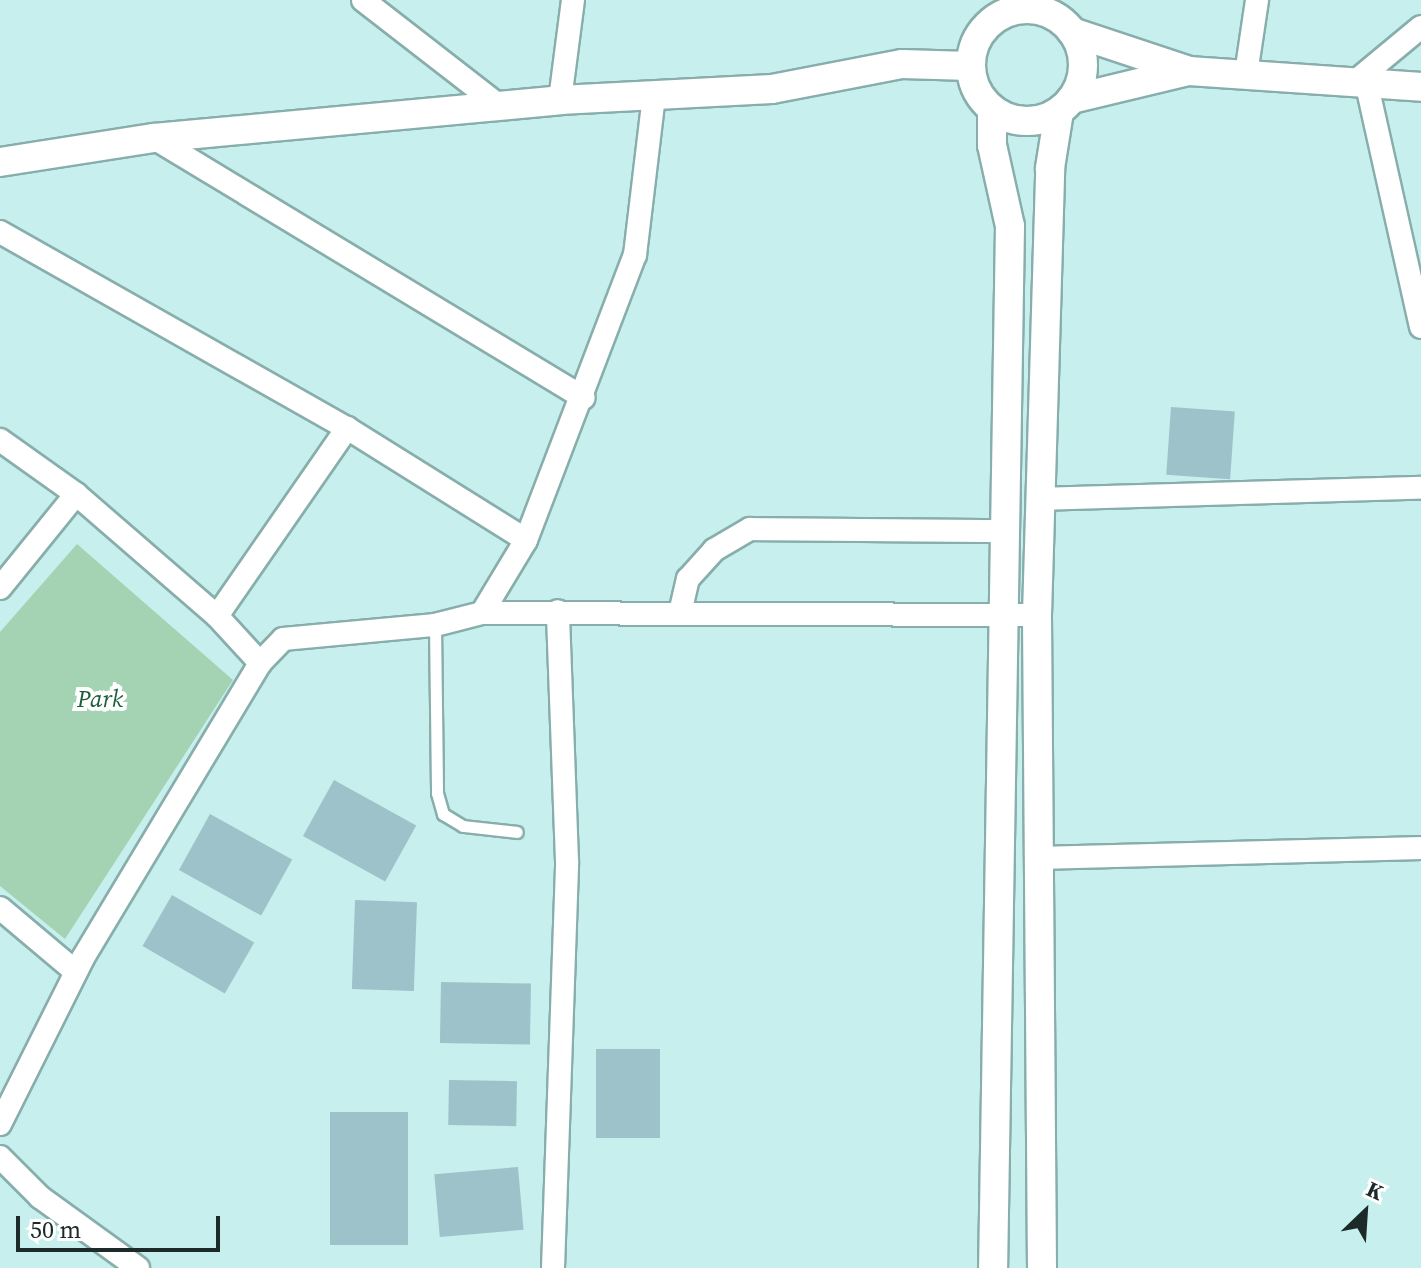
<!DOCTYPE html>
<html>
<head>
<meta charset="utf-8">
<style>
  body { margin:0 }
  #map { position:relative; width:1421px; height:1268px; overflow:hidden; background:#c7efed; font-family:"Source Serif 4",serif }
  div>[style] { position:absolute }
  .green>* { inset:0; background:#a3d3b2 }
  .building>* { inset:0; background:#9dc2c9; transform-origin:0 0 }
  .roads { filter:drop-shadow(2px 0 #88aeac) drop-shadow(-2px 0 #88aeac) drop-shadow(0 2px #88aeac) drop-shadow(0 -2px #88aeac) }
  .service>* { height:11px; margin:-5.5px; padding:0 5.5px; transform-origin:5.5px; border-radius:5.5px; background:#fff }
  .minor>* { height:22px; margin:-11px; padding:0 11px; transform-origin:11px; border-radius:11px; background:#fff }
  .tertiary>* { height:28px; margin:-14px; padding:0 14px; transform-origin:14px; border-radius:14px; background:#fff }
  .tertiary>.ring { margin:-14px; padding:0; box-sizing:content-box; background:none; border:28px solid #fff; border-radius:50% }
  span { translate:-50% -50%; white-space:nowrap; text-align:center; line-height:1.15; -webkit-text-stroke:8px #fff; paint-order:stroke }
  .park-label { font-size:24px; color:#1b5e39; font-style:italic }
  .north { position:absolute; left:1325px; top:1172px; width:80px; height:80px; -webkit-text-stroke:6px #fff; paint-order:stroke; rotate:25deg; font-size:22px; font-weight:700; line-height:32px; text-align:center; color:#1c2b2a }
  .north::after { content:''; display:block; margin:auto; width:28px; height:36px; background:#1c2b2a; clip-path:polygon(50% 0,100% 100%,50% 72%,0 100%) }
  .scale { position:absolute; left:16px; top:1216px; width:204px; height:36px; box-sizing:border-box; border:4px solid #1c2b2a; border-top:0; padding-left:10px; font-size:24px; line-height:28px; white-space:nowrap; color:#1c2b2a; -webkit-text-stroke:6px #fff; paint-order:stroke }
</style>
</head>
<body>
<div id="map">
  <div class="green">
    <i style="clip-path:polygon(77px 544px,233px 680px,65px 939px,0 886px,0 632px)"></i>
  </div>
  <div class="building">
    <i style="left:1171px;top:407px;width:64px;height:68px;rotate:4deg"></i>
    <i style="left:334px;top:780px;width:94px;height:64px;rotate:29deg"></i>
    <i style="left:210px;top:814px;width:94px;height:64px;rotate:29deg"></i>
    <i style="left:172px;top:895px;width:95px;height:59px;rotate:30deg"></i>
    <i style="left:355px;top:900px;width:62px;height:89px;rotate:2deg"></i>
    <i style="left:441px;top:982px;width:90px;height:61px;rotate:1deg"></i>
    <i style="left:596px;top:1049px;width:64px;height:89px"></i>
    <i style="left:449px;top:1080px;width:68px;height:45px;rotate:1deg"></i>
    <i style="left:330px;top:1112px;width:78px;height:133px"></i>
    <i style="left:518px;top:1167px;width:63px;height:84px;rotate:85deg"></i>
  </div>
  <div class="roads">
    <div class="service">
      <i style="left:435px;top:625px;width:168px;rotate:89.3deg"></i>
      <i style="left:437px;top:793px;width:22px;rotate:74deg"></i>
      <i style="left:443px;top:814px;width:23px;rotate:31deg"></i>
      <i style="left:463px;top:826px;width:54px;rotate:6.3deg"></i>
    </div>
    <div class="minor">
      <i style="left:363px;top:0;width:176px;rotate:37.8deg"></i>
      <i style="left:1246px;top:74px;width:75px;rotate:-81.5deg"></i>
      <i style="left:1357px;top:80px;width:83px;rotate:-39.6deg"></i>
      <i style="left:1366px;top:81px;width:252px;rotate:77.4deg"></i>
      <i style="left:560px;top:100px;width:101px;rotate:-82.6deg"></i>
      <i style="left:154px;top:138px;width:502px;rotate:31.16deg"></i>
      <i style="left:0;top:232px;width:399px;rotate:29.5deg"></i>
      <i style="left:347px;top:428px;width:211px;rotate:32deg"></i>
      <i style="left:0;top:440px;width:93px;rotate:35.4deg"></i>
      <i style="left:76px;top:494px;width:186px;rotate:40.9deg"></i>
      <i style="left:217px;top:616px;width:64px;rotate:47.5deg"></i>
      <i style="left:1040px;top:499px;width:381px;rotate:-1.7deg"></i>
      <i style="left:0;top:588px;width:121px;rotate:-51deg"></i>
      <i style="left:482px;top:613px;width:85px;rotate:-58.9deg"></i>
      <i style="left:526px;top:540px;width:305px;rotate:-69.1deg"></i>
      <i style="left:635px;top:255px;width:161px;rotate:-83.2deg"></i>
      <i style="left:680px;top:613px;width:35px;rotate:-77deg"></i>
      <i style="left:688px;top:579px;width:39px;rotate:-48deg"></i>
      <i style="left:714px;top:550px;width:42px;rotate:-30.3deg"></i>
      <i style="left:750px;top:529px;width:253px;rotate:0.5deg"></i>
      <i style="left:217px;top:616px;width:229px;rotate:-55.3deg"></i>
      <i style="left:1039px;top:858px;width:382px;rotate:-1.5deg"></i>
      <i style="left:0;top:908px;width:99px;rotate:40.1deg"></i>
      <i style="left:0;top:1124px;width:186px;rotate:-63.4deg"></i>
      <i style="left:83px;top:958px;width:344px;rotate:-59deg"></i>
      <i style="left:260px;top:663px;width:33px;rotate:-46deg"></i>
      <i style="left:283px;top:639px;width:153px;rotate:-5.3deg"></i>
      <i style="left:435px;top:625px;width:49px;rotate:-14.3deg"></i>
      <i style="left:482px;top:613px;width:555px;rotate:0.21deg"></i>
      <i style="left:0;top:1157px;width:57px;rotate:45deg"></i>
      <i style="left:40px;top:1197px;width:121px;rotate:35.9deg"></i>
      <i style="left:553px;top:1268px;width:407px;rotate:-88deg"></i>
      <i style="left:567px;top:861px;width:250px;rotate:-92.1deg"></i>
    </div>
    <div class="tertiary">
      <i class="ring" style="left:971px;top:9px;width:84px;height:84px"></i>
      <i style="left:1072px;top:32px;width:123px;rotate:18.4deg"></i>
      <i style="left:1189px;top:71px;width:233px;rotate:3.9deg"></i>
      <i style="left:1072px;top:99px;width:120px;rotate:-13.5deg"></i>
      <i style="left:992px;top:110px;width:35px;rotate:90deg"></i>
      <i style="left:992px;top:145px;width:83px;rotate:77.5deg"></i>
      <i style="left:1010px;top:226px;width:1042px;rotate:90.93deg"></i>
      <i style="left:0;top:162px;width:156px;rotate:-8.9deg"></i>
      <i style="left:154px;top:138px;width:408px;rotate:-5.3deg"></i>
      <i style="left:560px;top:100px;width:212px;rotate:-3deg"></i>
      <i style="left:772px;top:89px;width:132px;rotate:-10.9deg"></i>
      <i style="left:902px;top:64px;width:68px;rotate:1.7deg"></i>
      <i style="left:1042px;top:1268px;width:653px;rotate:-90.44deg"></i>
      <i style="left:1037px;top:615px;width:447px;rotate:-88.3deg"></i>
      <i style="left:1050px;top:168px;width:57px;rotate:-80.9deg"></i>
    </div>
  </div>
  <div class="park-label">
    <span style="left:100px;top:699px">Park</span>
  </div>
  <div class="north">K</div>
  <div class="scale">50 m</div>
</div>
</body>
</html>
